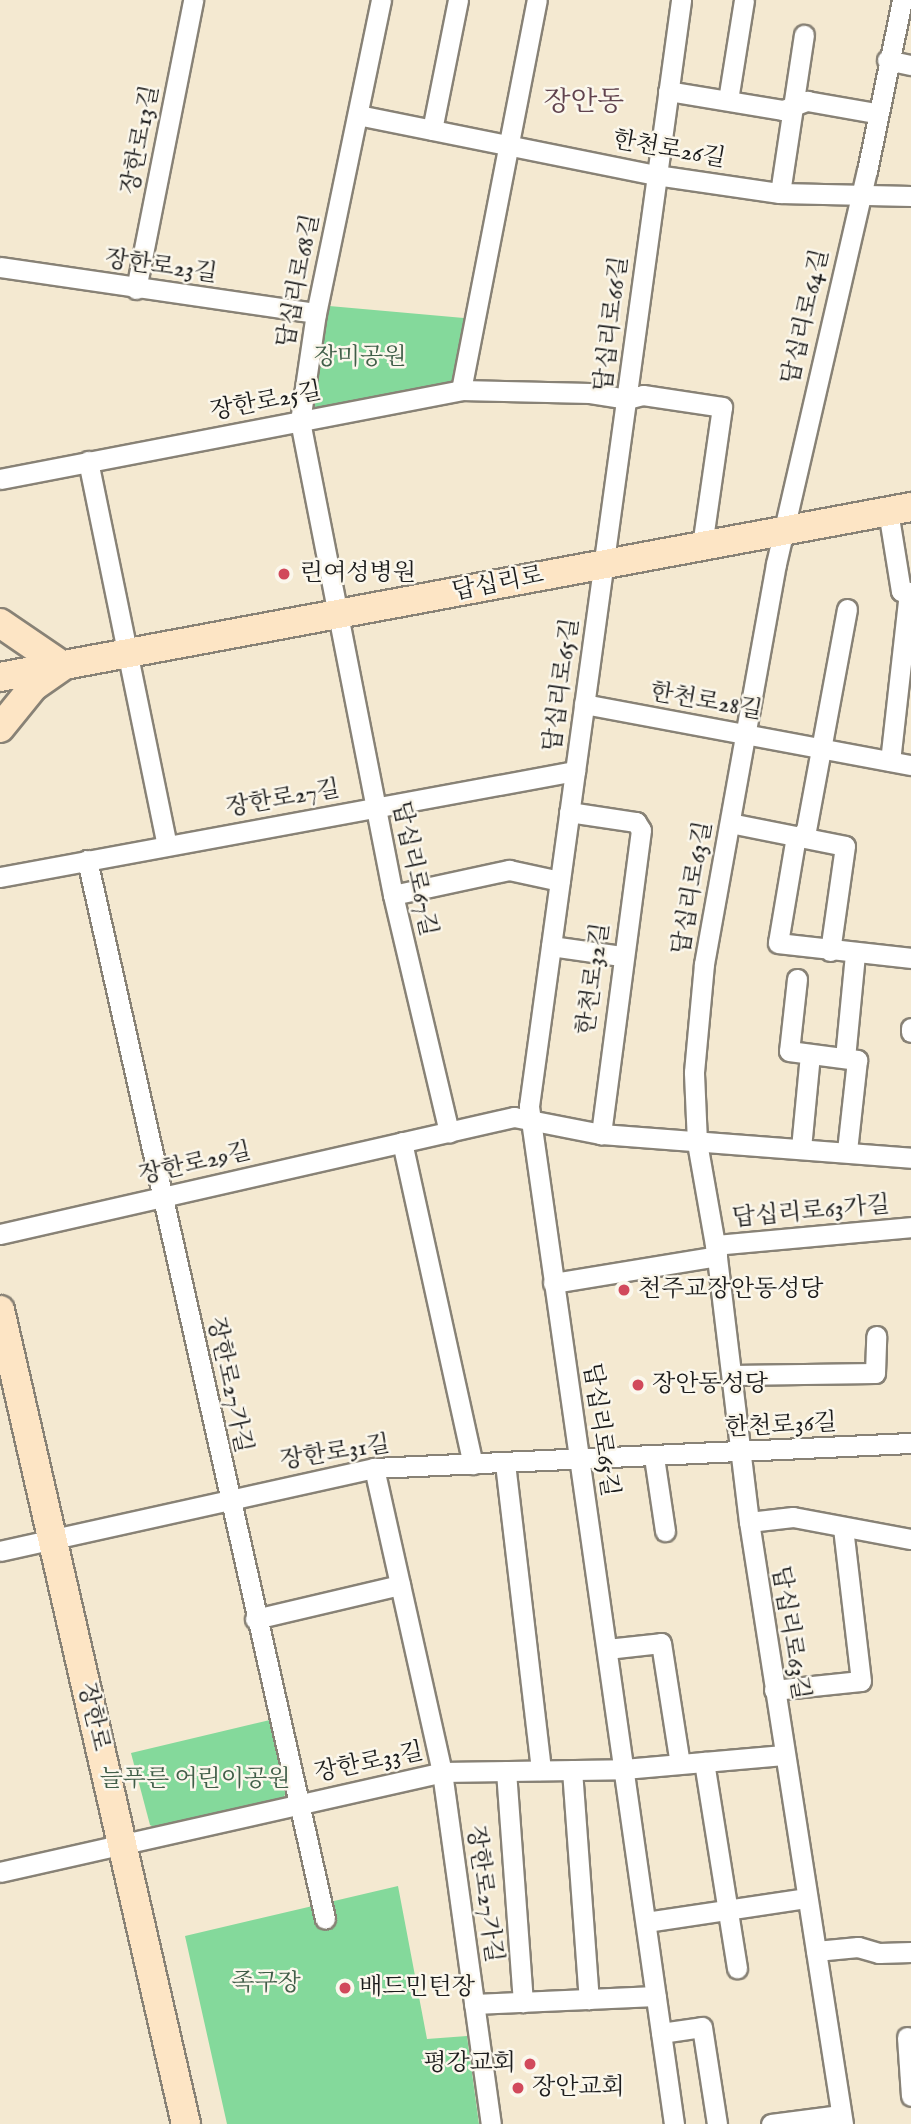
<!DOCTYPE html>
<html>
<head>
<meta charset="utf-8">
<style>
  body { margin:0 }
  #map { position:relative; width:911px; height:2124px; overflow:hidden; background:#f4e9d1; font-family:"IM FELL English","Noto Serif KR",serif }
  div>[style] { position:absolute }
  .green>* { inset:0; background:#84d99b }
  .roads { filter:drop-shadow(2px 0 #888276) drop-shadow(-2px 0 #888276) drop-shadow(0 2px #888276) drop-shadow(0 -2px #888276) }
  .street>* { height:19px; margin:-9.5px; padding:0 9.5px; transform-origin:9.5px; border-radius:9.5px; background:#fff }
  .secondary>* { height:28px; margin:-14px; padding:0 14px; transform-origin:14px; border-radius:14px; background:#fde5c5 }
  .dots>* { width:19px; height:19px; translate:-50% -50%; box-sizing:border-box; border:4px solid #fbf7ec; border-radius:50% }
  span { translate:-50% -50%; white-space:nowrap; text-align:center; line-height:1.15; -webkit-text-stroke:5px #fbf7ec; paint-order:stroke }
  .street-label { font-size:24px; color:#1c1c1c }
  .park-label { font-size:24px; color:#405e48 }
  .poi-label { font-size:24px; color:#1c1c1c }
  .left { translate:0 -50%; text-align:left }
  .right { translate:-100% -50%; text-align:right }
  .quarter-label { font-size:28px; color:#60424d }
</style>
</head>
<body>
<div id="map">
  <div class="green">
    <i style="clip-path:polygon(318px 305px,475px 319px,461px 390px,300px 421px)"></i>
    <i style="clip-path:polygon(270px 1720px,287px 1790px,282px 1801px,160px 1830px,150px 1825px,131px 1753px)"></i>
    <i style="clip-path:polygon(398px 1886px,427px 2039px,467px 2036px,479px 2124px,227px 2124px,185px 1936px)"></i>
  </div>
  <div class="roads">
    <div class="street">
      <i style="left:381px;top:0;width:320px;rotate:101.7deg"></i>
      <i style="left:316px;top:313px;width:109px;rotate:98.4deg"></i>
      <i style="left:300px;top:421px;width:483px;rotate:78.9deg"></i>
      <i style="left:393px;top:895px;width:244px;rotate:76.7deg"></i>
      <i style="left:887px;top:60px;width:25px;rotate:12deg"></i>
      <i style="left:668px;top:91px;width:117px;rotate:9.4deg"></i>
      <i style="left:783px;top:110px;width:26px;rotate:-21deg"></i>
      <i style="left:807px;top:101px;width:70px;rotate:9.9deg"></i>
      <i style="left:728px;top:100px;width:101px;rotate:-80.9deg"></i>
      <i style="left:358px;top:115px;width:304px;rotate:11.4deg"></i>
      <i style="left:656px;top:175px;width:125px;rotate:8.3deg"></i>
      <i style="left:780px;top:193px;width:131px;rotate:1.3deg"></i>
      <i style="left:432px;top:130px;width:133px;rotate:-78.7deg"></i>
      <i style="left:780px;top:193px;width:160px;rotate:-81.4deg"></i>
      <i style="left:0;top:267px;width:319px;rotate:8.3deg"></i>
      <i style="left:136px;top:289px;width:295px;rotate:-78.8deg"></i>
      <i style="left:461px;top:390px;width:397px;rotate:-79deg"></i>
      <i style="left:88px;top:461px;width:392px;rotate:78.4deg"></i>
      <i style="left:0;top:479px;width:470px;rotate:-10.9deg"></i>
      <i style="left:461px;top:390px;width:129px;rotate:1.3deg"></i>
      <i style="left:590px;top:393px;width:37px;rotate:9deg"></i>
      <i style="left:627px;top:399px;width:16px;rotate:-14deg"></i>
      <i style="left:643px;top:395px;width:80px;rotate:8.6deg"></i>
      <i style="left:722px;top:407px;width:139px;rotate:98.2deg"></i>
      <i style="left:888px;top:511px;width:81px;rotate:80.8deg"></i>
      <i style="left:901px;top:591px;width:8px;rotate:7deg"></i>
      <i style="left:909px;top:592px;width:170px;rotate:96.4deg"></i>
      <i style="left:847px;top:609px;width:225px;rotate:100.5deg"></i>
      <i style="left:806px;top:830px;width:16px;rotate:133deg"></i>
      <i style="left:795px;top:842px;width:102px;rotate:99.6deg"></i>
      <i style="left:778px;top:943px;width:134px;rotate:6.4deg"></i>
      <i style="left:584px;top:704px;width:333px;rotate:10.6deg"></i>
      <i style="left:569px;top:812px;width:68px;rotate:8.5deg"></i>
      <i style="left:636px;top:822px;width:9px;rotate:58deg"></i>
      <i style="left:641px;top:830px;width:307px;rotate:97.5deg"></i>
      <i style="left:730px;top:823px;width:117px;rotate:11.3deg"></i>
      <i style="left:845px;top:846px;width:106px;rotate:98.1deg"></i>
      <i style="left:87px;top:860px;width:1085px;rotate:77.33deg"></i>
      <i style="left:0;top:877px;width:585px;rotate:-10.45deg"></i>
      <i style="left:393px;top:895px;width:119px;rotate:-12.2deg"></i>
      <i style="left:509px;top:870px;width:52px;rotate:12.2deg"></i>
      <i style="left:551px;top:946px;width:71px;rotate:8.1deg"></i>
      <i style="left:797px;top:979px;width:72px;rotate:96.3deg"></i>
      <i style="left:789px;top:1051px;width:69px;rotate:7.5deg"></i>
      <i style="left:857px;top:1060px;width:92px;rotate:96.3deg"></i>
      <i style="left:911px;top:1028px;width:4px;rotate:90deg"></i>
      <i style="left:845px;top:1058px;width:103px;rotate:-84.5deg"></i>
      <i style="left:402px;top:1142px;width:330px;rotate:77.6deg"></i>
      <i style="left:801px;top:1148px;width:94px;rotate:-84.5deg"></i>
      <i style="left:0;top:1234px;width:527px;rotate:-12.82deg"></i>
      <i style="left:514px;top:1117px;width:89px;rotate:11.1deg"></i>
      <i style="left:601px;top:1134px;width:311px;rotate:4.4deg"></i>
      <i style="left:715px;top:1245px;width:197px;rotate:-5.2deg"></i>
      <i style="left:553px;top:1283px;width:166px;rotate:-9.3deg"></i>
      <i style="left:732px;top:1375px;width:143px;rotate:-0.8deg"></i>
      <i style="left:875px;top:1373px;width:37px;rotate:-88deg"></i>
      <i style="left:654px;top:1457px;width:75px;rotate:81.5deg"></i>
      <i style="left:505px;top:1463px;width:309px;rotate:83.3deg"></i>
      <i style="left:374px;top:1468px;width:312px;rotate:77.4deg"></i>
      <i style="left:442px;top:1772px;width:355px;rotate:82.1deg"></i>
      <i style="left:749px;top:1522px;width:44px;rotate:-6.5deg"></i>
      <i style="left:793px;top:1517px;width:120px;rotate:10.6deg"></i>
      <i style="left:0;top:1551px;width:383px;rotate:-12.5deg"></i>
      <i style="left:374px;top:1468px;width:538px;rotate:-2.67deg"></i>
      <i style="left:255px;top:1619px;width:149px;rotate:-13.2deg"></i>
      <i style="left:607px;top:1649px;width:54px;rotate:-6.3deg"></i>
      <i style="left:661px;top:1643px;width:122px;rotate:81.1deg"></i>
      <i style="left:774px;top:1690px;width:87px;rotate:-5.9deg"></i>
      <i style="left:861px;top:1681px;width:155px;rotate:-96.7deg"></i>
      <i style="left:704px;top:1762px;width:209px;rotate:80.9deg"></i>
      <i style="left:572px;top:1770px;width:230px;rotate:85.8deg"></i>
      <i style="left:506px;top:1771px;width:232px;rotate:85.8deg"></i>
      <i style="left:0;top:1872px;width:453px;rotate:-12.7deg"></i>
      <i style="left:442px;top:1772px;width:182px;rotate:-0.9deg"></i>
      <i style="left:624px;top:1769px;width:160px;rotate:-5deg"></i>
      <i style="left:646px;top:1922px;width:163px;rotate:-8.5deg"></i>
      <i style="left:816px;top:1951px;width:42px;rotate:-5.4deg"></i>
      <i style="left:858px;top:1947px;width:22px;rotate:16deg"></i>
      <i style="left:879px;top:1953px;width:32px;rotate:-2deg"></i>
      <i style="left:474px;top:2004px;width:182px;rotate:-2.5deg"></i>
      <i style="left:661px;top:2033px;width:41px;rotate:-8.3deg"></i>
      <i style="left:702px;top:2027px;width:98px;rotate:81.2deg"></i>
      <i style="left:907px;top:2037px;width:59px;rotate:86.1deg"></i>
      <i style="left:674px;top:2124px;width:1028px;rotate:-98.11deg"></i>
      <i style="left:529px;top:1106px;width:1116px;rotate:-82.17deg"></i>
      <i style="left:771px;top:2124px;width:70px;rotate:-7.4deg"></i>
      <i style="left:843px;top:2124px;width:609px;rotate:-98.87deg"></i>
      <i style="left:749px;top:1522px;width:268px;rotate:-96.9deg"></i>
      <i style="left:717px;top:1256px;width:116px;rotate:-100deg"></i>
      <i style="left:697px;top:1142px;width:70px;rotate:-92.5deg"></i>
      <i style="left:694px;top:1072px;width:108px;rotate:-84.7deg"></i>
      <i style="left:704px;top:964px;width:406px;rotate:-79.8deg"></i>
      <i style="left:776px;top:564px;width:403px;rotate:-77deg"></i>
      <i style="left:867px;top:171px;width:175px;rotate:-78.4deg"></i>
    </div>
    <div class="secondary">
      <i style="left:0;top:623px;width:76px;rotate:34.3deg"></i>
      <i style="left:63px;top:666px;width:35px;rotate:145deg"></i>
      <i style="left:34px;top:686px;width:54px;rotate:129deg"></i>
      <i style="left:0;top:677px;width:927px;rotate:-10.57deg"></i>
      <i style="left:0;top:1310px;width:835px;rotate:77.13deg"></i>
    </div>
  </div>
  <div class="dots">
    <i style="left:284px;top:574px;background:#d1495b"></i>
    <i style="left:624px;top:1290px;background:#d1495b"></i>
    <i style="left:638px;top:1385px;background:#d1495b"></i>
    <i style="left:345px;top:1988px;background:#d1495b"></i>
    <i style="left:530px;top:2064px;background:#d1495b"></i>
    <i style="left:518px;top:2088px;background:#d1495b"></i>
  </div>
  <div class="street-label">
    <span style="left:141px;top:140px;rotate:-79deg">장한로13길</span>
    <span style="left:669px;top:150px;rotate:10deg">한천로26길</span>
    <span style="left:161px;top:267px;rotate:8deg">장한로23길</span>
    <span style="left:299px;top:281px;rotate:-79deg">답십리로68길</span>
    <span style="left:806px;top:317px;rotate:-77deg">답십리로64길</span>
    <span style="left:612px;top:324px;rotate:-83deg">답십리로66길</span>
    <span style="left:266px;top:402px;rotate:-11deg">장한로25길</span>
    <span style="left:498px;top:584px;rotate:-11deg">답십리로</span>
    <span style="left:562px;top:685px;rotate:-82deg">답십리로65길</span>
    <span style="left:706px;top:702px;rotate:10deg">한천로28길</span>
    <span style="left:283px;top:799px;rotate:-10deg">장한로27길</span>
    <span style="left:414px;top:869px;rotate:78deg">답십리로67길</span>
    <span style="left:693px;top:888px;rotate:-80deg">답십리로63길</span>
    <span style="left:594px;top:979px;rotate:-82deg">한천로32길</span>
    <span style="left:195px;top:1164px;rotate:-13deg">장한로29길</span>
    <span style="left:811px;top:1212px;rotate:-5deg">답십리로63가길</span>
    <span style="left:229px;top:1385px;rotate:78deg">장한로27가길</span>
    <span style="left:781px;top:1426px;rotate:-3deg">한천로36길</span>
    <span style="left:600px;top:1430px;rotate:82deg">답십리로65길</span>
    <span style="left:335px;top:1453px;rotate:-9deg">장한로31길</span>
    <span style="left:790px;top:1633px;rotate:81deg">답십리로63길</span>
    <span style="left:93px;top:1717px;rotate:77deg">장한로</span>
    <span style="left:369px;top:1763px;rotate:-12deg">장한로33길</span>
    <span style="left:484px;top:1894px;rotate:82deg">장한로27가길</span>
  </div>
  <div class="park-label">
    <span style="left:360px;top:358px">장미공원</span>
    <span style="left:195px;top:1780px">늘푸른 어린이공원</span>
    <span style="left:266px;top:1984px">족구장</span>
  </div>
  <div class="poi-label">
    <span class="left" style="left:300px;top:574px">린여성병원</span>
    <span class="left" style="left:638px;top:1290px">천주교장안동성당</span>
    <span class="left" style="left:652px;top:1385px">장안동성당</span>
    <span class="left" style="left:359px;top:1988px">배드민턴장</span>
    <span class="right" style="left:516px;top:2064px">평강교회</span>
    <span class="left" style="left:532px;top:2088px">장안교회</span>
  </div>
  <div class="quarter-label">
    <span style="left:584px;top:103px">장안동</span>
  </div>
</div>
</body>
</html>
